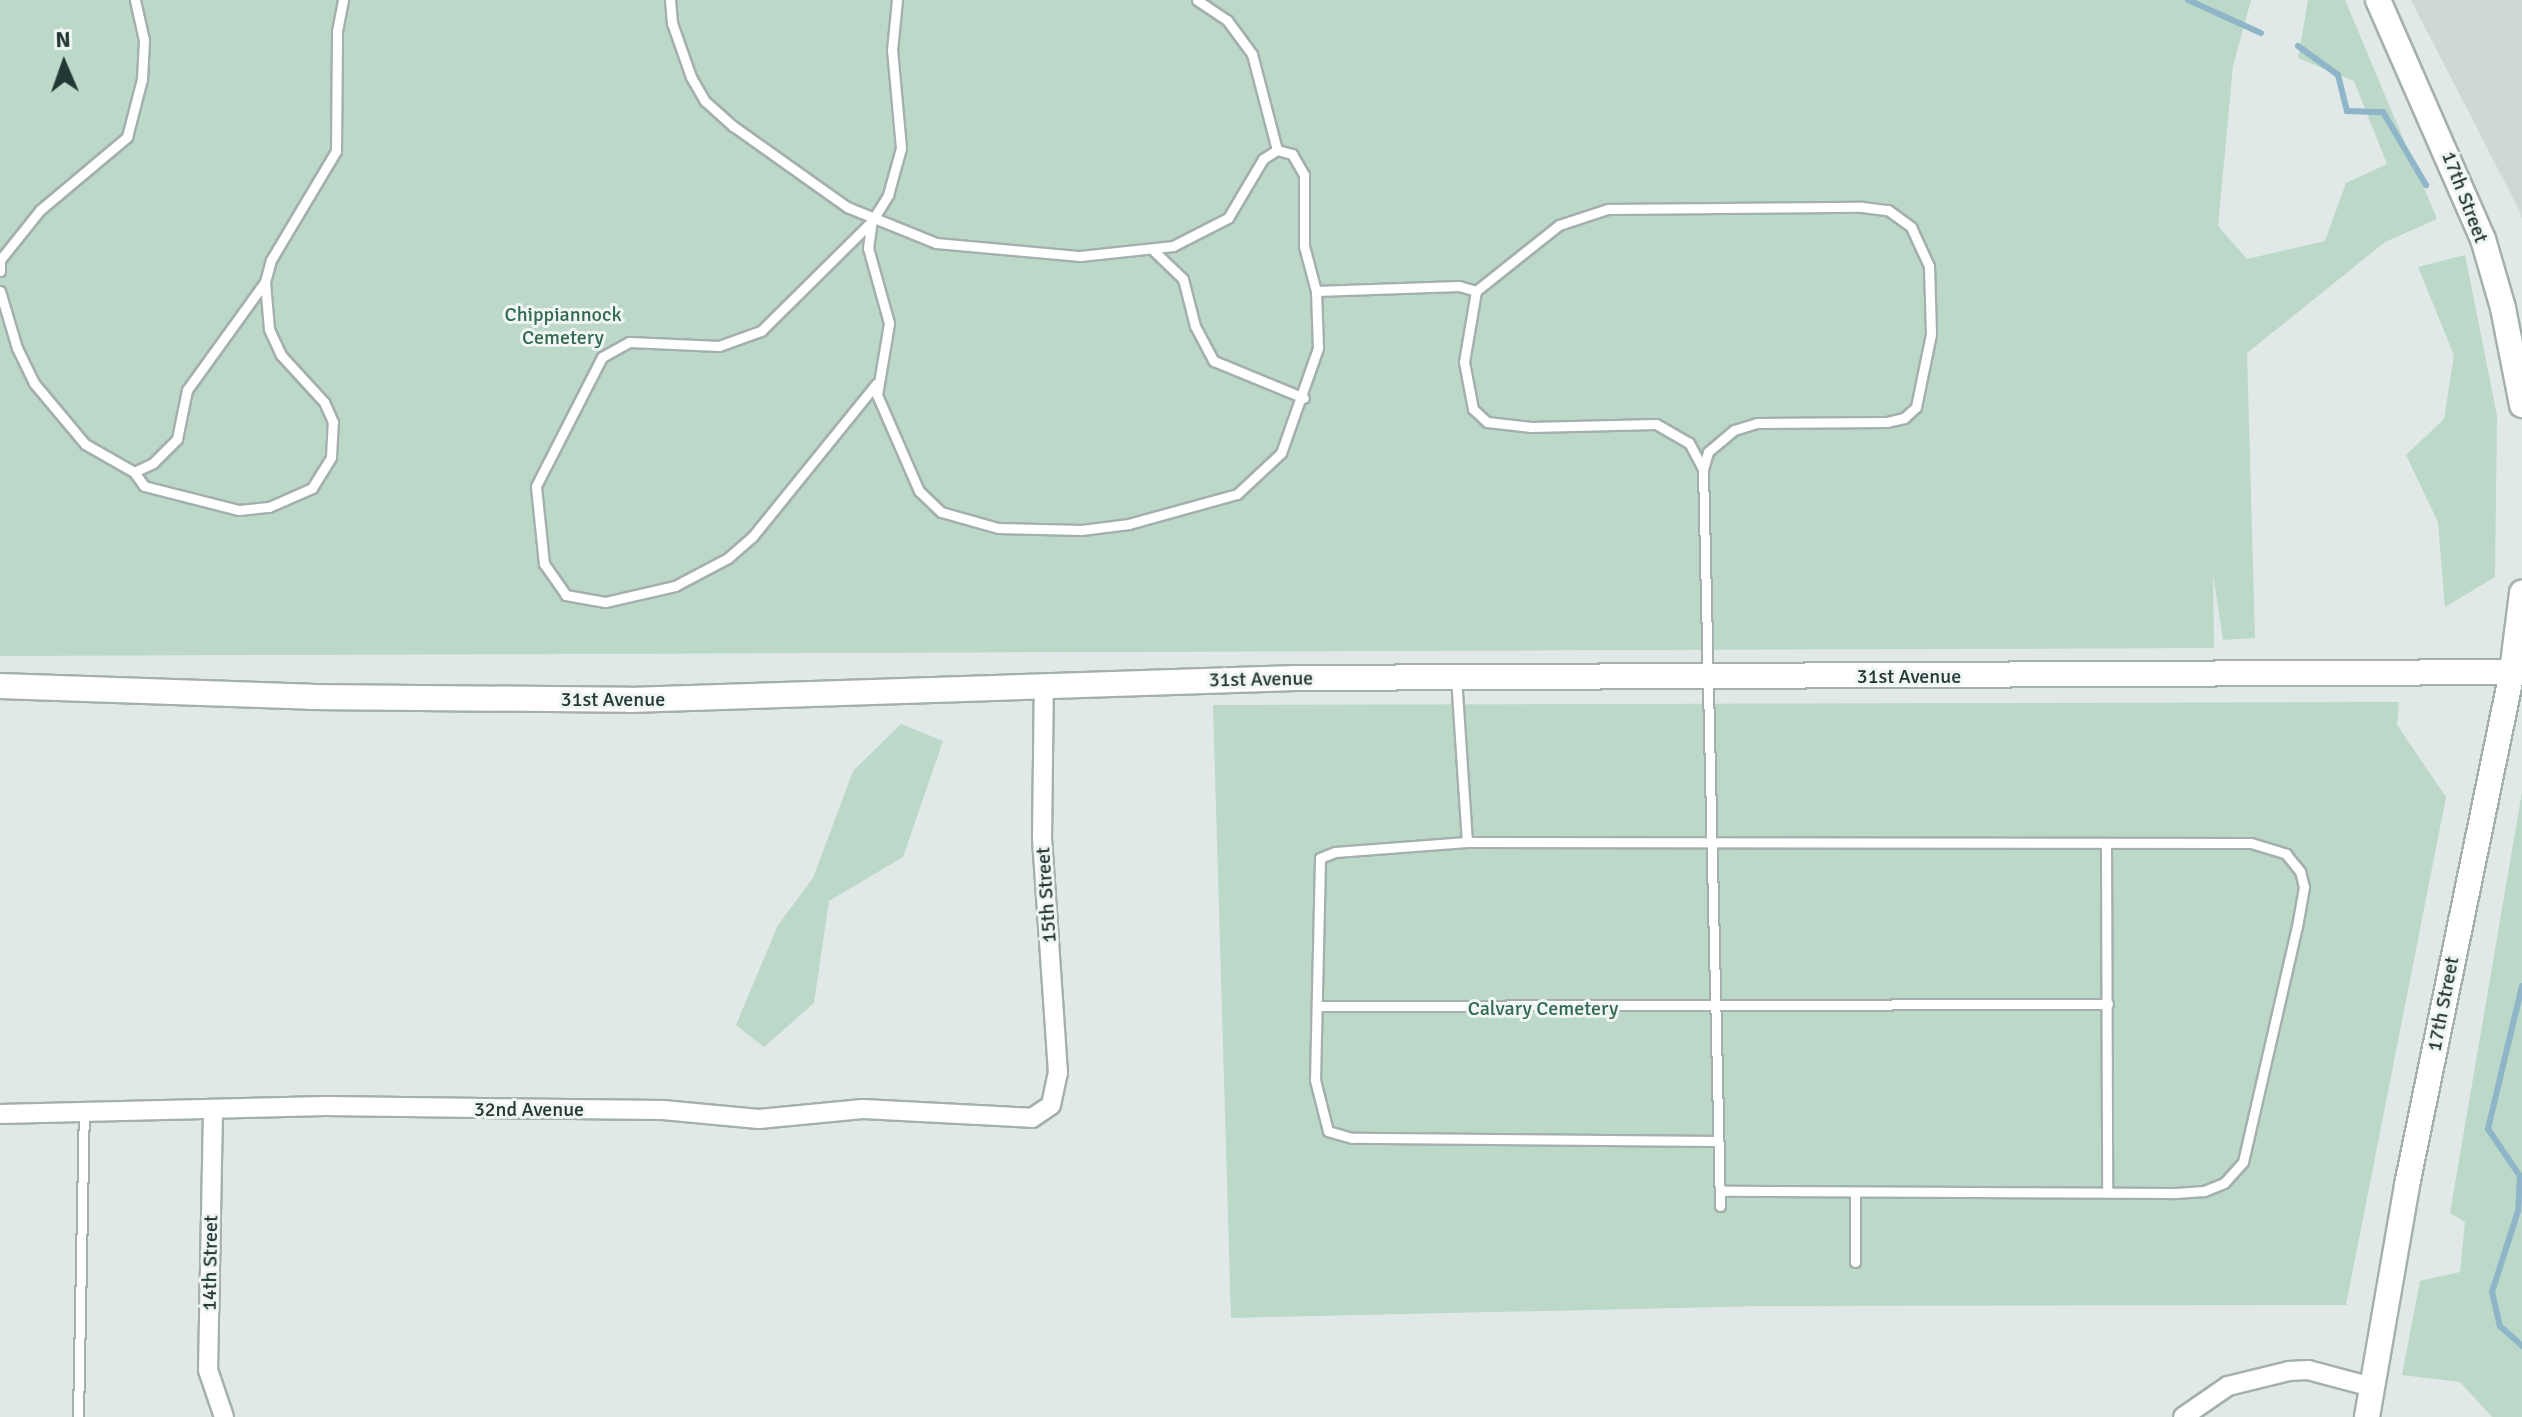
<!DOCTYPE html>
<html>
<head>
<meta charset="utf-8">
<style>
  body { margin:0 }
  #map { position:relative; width:2522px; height:1417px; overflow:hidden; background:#e0e9e7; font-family:Signika,sans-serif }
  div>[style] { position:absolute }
  .built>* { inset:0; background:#ced9d6 }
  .green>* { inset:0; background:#bbd8c8 }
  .stream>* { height:6px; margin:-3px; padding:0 3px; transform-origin:3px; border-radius:3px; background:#8eb5c8 }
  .roads { filter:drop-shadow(2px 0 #a4b0ae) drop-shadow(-2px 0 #a4b0ae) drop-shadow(0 2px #a4b0ae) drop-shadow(0 -2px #a4b0ae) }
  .lane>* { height:9px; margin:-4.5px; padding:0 4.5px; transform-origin:4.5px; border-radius:4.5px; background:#fff }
  .street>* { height:18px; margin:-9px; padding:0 9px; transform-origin:9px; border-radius:9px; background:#fff }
  .secondary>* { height:24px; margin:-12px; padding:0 12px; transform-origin:12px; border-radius:12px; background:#fff }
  span { translate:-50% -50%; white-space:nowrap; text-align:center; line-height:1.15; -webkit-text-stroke:6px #f0f6f4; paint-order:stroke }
  .street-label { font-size:20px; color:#233735 }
  .park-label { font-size:20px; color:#326951 }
  .north { position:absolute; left:24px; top:24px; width:80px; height:80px; -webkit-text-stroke:6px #f0f6f4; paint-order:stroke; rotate:358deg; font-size:22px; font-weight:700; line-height:32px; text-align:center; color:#233735 }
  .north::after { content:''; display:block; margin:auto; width:28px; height:36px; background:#233735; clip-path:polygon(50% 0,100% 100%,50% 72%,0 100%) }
</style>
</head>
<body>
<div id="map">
  <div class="built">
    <i style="clip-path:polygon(2411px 0,2522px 0,2522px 219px,2520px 212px)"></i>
  </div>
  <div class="green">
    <i style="clip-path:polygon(0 0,2251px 0,2233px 66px,2218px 226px,2247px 259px,2325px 241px,2346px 183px,2387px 164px,2354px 81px,2298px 58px,2308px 0,2345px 0,2437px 219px,2385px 242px,2247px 353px,2255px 638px,2223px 640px,2213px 574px,2214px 648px,0 656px)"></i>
    <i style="clip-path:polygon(2465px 255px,2497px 416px,2495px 577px,2445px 607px,2438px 522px,2406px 455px,2444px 419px,2454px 355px,2418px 267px)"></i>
    <i style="clip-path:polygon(2399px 702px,2397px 725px,2446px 797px,2346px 1305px,1764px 1306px,1231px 1318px,1213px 705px)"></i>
    <i style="clip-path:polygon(901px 724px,943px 741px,903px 857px,829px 901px,814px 1003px,764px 1047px,736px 1025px,778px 925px,813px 878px,853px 771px)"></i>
    <i style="clip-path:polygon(2522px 792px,2522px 1417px,2492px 1417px,2460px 1382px,2402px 1375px,2420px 1281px,2460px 1272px,2465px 1222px,2450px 1213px)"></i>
  </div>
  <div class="stream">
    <i style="left:2188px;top:0;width:80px;rotate:24.3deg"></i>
    <i style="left:2298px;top:46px;width:49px;rotate:35.9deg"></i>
    <i style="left:2338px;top:75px;width:37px;rotate:76deg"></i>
    <i style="left:2347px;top:111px;width:36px;rotate:2deg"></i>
    <i style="left:2383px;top:112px;width:85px;rotate:59.5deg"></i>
    <i style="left:2522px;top:986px;width:147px;rotate:103.4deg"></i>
    <i style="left:2488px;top:1129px;width:57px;rotate:55.8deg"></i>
    <i style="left:2520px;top:1176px;width:35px;rotate:93deg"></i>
    <i style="left:2518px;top:1211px;width:85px;rotate:107.8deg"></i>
    <i style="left:2492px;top:1292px;width:35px;rotate:77deg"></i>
    <i style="left:2500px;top:1326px;width:30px;rotate:42deg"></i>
  </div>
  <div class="roads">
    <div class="lane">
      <i style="left:670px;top:0;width:23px;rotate:85deg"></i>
      <i style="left:672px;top:23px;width:57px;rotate:70.6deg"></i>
      <i style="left:691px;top:77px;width:28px;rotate:60deg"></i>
      <i style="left:705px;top:101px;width:38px;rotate:42deg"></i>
      <i style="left:733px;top:126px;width:140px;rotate:35.4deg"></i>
      <i style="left:847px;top:207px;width:96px;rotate:22deg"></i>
      <i style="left:936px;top:243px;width:145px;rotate:5.2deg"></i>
      <i style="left:1080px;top:256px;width:94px;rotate:-6.1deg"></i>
      <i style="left:1173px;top:246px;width:62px;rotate:-27deg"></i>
      <i style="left:1228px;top:218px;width:69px;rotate:-59.3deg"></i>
      <i style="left:1263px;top:159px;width:17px;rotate:-33deg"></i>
      <i style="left:1277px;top:150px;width:16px;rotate:15deg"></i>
      <i style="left:1292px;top:154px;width:24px;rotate:60deg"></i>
      <i style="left:1304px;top:175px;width:71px;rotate:90deg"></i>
      <i style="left:1304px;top:246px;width:47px;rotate:75.1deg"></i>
      <i style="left:1316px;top:291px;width:57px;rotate:88deg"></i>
      <i style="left:1318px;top:348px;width:111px;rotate:109.4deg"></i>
      <i style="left:1281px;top:453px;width:60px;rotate:137deg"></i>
      <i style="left:1237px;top:494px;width:112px;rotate:164.5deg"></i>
      <i style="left:1129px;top:524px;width:48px;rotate:172.9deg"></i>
      <i style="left:1081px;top:530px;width:83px;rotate:-178.6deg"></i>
      <i style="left:998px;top:528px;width:59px;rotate:-164.3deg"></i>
      <i style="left:941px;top:512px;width:30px;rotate:-136deg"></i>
      <i style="left:919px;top:491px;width:105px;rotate:-113.6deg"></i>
      <i style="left:877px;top:395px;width:73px;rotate:-80.5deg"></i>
      <i style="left:889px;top:323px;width:78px;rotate:-105.6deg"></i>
      <i style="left:868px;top:248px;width:27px;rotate:-82deg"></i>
      <i style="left:1197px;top:0;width:36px;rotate:34deg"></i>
      <i style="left:1227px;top:20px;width:42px;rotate:53.7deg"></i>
      <i style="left:1252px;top:54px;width:99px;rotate:75.4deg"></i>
      <i style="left:1154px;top:251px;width:40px;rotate:44deg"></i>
      <i style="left:1183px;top:279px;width:49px;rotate:75.7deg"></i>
      <i style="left:1195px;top:326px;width:40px;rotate:62deg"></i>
      <i style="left:1214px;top:361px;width:97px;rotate:22.3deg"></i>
      <i style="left:0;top:271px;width:11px;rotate:-90deg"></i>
      <i style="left:0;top:260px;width:64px;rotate:-51.3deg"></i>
      <i style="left:40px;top:210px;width:114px;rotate:-40deg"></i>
      <i style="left:127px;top:137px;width:60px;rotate:-75.5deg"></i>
      <i style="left:142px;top:79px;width:39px;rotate:-87deg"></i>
      <i style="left:144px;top:40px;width:41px;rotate:-102.7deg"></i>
      <i style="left:0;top:291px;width:59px;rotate:73.4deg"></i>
      <i style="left:17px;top:348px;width:39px;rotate:64deg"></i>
      <i style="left:34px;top:383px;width:80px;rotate:50.1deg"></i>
      <i style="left:85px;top:444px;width:56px;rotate:29.7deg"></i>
      <i style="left:134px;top:472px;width:17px;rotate:54deg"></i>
      <i style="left:144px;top:486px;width:98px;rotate:14.2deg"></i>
      <i style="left:239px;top:510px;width:30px;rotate:-6deg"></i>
      <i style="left:269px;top:507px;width:47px;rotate:-23.8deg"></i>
      <i style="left:312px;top:488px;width:36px;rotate:-58deg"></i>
      <i style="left:331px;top:457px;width:35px;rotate:-87deg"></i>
      <i style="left:333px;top:422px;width:22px;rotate:-114deg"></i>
      <i style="left:324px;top:402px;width:64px;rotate:-132.5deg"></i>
      <i style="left:281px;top:355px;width:29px;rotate:-115deg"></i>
      <i style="left:269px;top:329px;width:47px;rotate:-94.9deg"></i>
      <i style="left:265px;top:282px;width:23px;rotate:-75deg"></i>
      <i style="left:271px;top:260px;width:127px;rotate:-59.2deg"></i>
      <i style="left:336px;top:151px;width:120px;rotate:-89.5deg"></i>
      <i style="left:337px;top:31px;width:32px;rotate:-79deg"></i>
      <i style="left:1316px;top:291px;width:143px;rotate:-2deg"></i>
      <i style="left:1459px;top:286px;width:18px;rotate:16deg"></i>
      <i style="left:876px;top:384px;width:197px;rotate:129deg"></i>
      <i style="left:752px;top:537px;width:32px;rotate:139deg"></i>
      <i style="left:728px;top:558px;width:60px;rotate:152.2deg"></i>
      <i style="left:675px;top:586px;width:72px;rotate:167.1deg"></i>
      <i style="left:605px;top:602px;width:40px;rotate:-170deg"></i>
      <i style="left:566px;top:595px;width:38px;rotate:-125deg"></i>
      <i style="left:544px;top:564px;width:78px;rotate:-95.9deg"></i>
      <i style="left:536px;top:486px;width:145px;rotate:-62.9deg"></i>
      <i style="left:602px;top:357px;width:31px;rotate:-29deg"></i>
      <i style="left:629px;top:342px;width:90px;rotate:2.5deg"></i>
      <i style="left:719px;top:346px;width:45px;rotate:-19.7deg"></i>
      <i style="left:761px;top:331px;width:156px;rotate:-44.7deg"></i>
      <i style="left:872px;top:221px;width:31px;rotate:-58deg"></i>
      <i style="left:888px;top:195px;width:49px;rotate:-74.5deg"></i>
      <i style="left:901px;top:148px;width:98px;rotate:-95.2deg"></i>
      <i style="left:892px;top:50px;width:50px;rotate:-84.3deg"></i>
      <i style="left:1703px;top:469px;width:30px;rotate:-118deg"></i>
      <i style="left:1689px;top:443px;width:38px;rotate:-150deg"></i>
      <i style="left:1656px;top:424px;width:125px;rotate:178.6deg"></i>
      <i style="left:1531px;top:427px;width:44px;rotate:-173.5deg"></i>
      <i style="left:1487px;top:422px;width:19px;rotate:-137deg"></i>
      <i style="left:1473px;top:409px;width:48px;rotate:-100.8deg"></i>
      <i style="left:1464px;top:362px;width:72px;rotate:-80.4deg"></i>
      <i style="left:1476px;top:291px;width:106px;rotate:-38.5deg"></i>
      <i style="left:1559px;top:225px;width:52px;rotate:-18.1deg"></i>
      <i style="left:1608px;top:209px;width:254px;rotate:-0.5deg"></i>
      <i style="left:1862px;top:207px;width:26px;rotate:7deg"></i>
      <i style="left:1888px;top:210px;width:29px;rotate:36deg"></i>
      <i style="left:1911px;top:227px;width:43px;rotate:65.2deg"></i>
      <i style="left:1929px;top:266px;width:68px;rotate:88.3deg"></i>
      <i style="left:1931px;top:334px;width:75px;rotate:101.6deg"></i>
      <i style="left:1916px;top:407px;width:16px;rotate:137deg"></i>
      <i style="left:1904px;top:418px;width:18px;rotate:167deg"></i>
      <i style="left:1886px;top:422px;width:129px;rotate:179.6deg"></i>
      <i style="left:1757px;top:423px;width:24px;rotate:163deg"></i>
      <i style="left:1734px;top:430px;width:34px;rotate:140deg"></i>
      <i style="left:1708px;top:452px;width:18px;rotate:106deg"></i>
      <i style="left:1703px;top:469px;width:737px;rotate:88.68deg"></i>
      <i style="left:134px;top:472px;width:21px;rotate:-25deg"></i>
      <i style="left:153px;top:463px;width:34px;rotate:-45deg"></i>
      <i style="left:177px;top:439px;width:50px;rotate:-78.5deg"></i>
      <i style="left:187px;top:390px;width:133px;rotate:-54.2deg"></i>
      <i style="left:1456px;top:677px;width:165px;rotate:86.2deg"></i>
      <i style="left:2106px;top:843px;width:349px;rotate:89.8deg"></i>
      <i style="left:1319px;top:1006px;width:789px;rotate:-0.15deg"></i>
      <i style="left:1718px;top:1141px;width:366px;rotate:-179.5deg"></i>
      <i style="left:1352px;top:1138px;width:25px;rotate:-164deg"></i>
      <i style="left:1328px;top:1131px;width:53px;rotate:-104.3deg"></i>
      <i style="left:1315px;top:1080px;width:222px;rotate:-88.7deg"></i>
      <i style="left:1320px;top:858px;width:16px;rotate:-22deg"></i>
      <i style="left:1335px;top:852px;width:132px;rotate:-4.3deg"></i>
      <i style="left:1467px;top:842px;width:784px;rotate:0.07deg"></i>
      <i style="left:2251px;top:843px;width:37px;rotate:17deg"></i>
      <i style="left:2286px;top:854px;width:22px;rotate:51deg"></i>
      <i style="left:2300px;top:871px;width:16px;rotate:76deg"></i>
      <i style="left:2304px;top:887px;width:40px;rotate:100deg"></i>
      <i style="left:2297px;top:926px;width:242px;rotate:102.9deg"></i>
      <i style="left:2243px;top:1162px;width:28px;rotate:132deg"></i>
      <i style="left:2224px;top:1183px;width:22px;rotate:158deg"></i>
      <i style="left:2204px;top:1191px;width:32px;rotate:176deg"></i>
      <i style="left:2172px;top:1193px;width:452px;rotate:-179.7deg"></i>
      <i style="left:1855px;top:1194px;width:68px;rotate:90deg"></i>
      <i style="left:78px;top:1417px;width:304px;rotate:-88.9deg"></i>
    </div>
    <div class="street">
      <i style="left:213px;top:1111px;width:259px;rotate:91.1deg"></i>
      <i style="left:208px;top:1370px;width:50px;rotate:71.2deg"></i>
      <i style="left:0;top:1114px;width:326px;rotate:-1.4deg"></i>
      <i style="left:326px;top:1106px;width:337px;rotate:0.7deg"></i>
      <i style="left:663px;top:1110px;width:96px;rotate:5.4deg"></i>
      <i style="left:759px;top:1119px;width:104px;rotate:-5.5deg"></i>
      <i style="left:863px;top:1109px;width:169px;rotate:3deg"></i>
      <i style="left:1032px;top:1118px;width:23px;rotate:-34deg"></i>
      <i style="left:1051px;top:1105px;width:33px;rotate:-78deg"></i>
      <i style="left:1058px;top:1073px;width:235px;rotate:-93.9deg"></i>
      <i style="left:1042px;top:839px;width:154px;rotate:-89.3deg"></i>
      <i style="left:2183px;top:1417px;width:55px;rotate:-34.6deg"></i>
      <i style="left:2228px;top:1386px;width:63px;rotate:-13.8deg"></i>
      <i style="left:2289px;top:1371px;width:19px;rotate:-3deg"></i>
      <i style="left:2308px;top:1370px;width:66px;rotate:14.9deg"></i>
    </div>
    <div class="secondary">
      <i style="left:2378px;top:0;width:261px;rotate:66.3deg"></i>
      <i style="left:2483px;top:239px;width:72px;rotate:73.8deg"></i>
      <i style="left:2503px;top:308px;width:99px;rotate:78.9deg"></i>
      <i style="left:0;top:686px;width:311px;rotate:2deg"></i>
      <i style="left:311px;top:697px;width:319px;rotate:0.5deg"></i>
      <i style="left:630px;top:700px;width:666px;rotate:-1.89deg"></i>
      <i style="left:1296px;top:678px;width:1226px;rotate:-0.28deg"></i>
      <i style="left:2367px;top:1417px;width:235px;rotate:-80.2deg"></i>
      <i style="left:2407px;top:1185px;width:524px;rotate:-78.43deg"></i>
      <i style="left:2512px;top:672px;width:80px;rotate:-82.8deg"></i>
    </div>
  </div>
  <div class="street-label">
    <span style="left:2465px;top:197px;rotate:69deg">17th Street</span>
    <span style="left:1909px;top:676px">31st Avenue</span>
    <span style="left:1261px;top:679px;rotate:-1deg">31st Avenue</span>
    <span style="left:613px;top:699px">31st Avenue</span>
    <span style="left:1046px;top:895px;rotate:-94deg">15th Street</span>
    <span style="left:2443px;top:1004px;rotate:-79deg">17th Street</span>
    <span style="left:529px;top:1109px">32nd Avenue</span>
    <span style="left:210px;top:1263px;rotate:-89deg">14th Street</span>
  </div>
  <div class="park-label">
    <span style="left:563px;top:326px">Chippiannock<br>Cemetery</span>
    <span style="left:1543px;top:1008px">Calvary Cemetery</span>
  </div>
  <div class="north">N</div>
</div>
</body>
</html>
